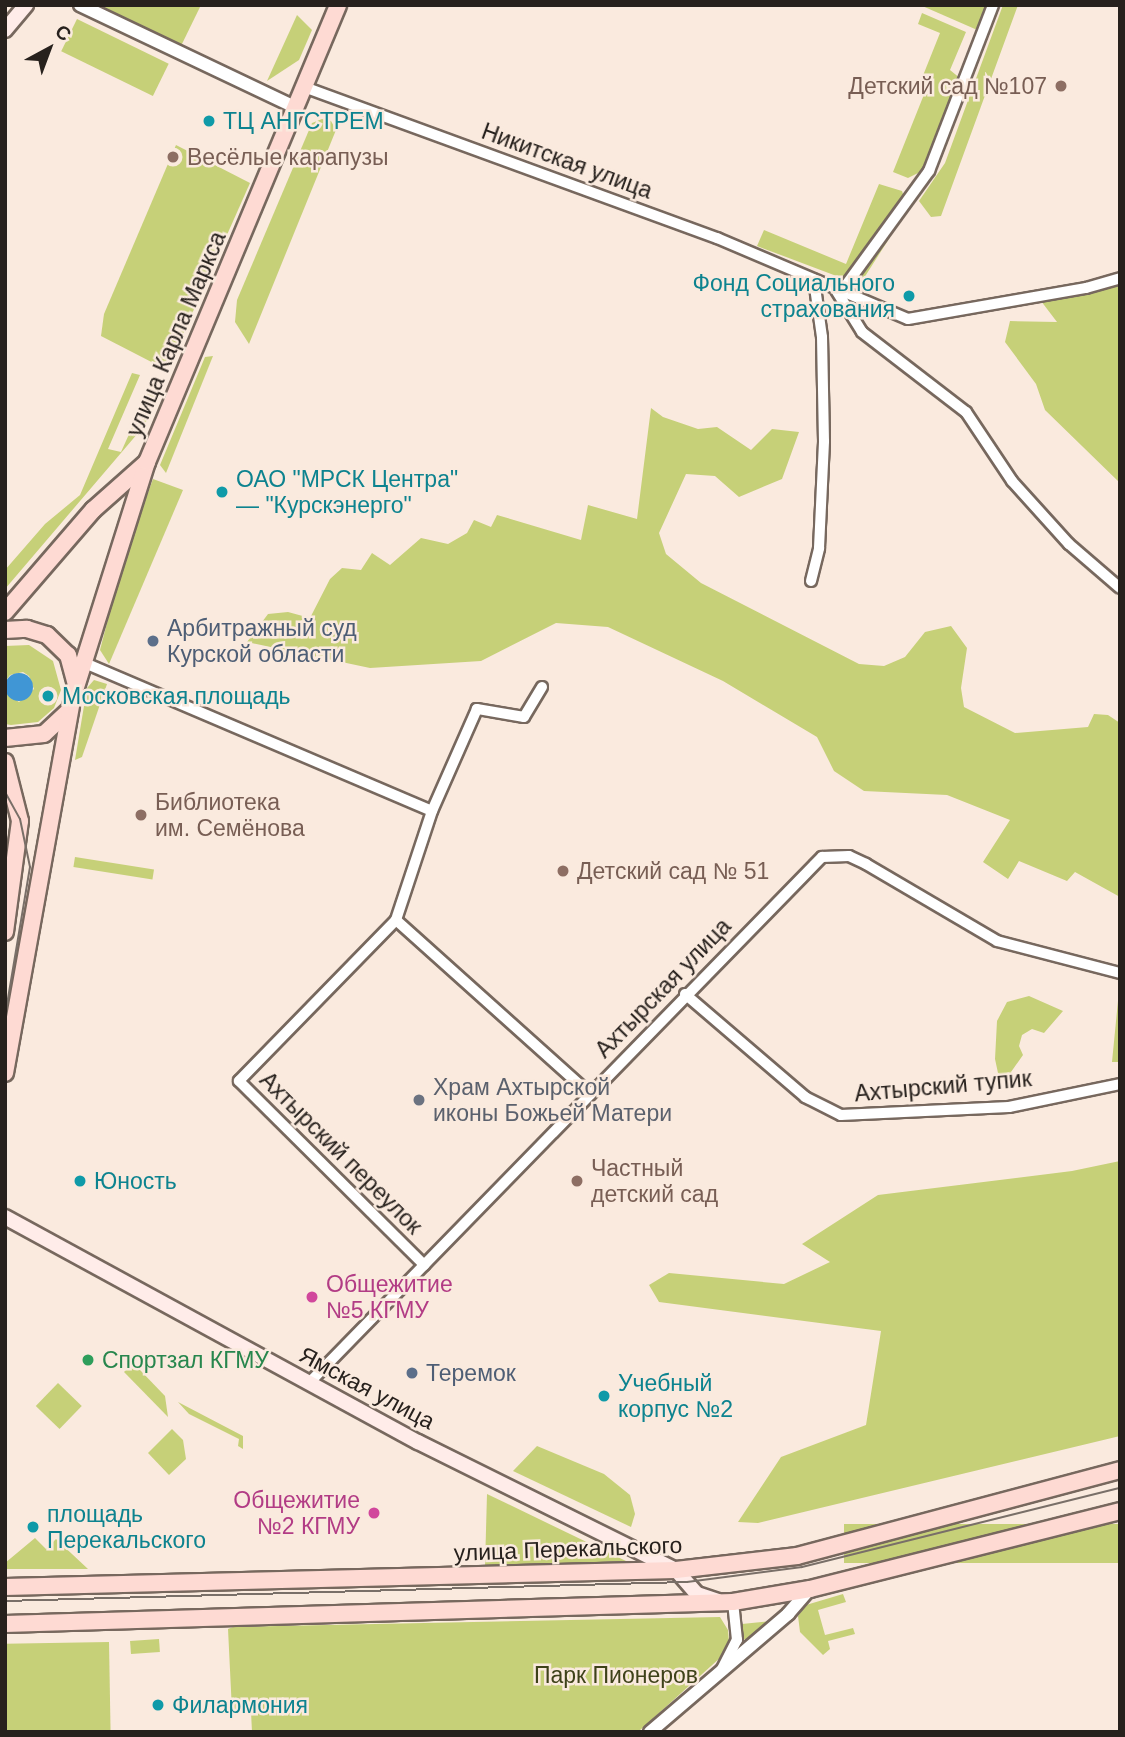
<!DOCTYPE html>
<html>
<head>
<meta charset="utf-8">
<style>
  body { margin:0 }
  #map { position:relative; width:1125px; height:1737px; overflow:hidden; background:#faeade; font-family:Helvetica,sans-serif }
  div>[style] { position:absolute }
  .green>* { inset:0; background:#c6d078; transform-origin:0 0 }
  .water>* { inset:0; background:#4096d5 }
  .round { border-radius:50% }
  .roads { filter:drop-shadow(2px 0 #77685e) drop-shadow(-2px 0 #77685e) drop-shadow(0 2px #77685e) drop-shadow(0 -2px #77685e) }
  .minor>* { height:10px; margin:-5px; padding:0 5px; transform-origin:5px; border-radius:5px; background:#fff }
  .tertiary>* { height:12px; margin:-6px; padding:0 6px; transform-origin:6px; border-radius:6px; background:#fff }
  .secondary>* { height:14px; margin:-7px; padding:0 7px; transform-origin:7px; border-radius:7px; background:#ffece9 }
  .primary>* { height:16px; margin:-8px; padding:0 8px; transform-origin:8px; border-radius:8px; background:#fedad3 }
  .tram>* { height:2px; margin:-1px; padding:0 1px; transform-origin:1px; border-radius:1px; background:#796f68 }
  .dots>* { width:19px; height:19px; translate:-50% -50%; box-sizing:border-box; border:4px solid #faeade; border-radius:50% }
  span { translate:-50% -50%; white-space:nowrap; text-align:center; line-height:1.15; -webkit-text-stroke:5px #faeade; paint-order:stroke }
  .education-label { font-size:23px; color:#785e54 }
  .right { translate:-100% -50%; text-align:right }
  .left { translate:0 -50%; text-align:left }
  .culture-label { font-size:23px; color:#0d838f }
  .street-label { font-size:23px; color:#27211d }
  .service-label { font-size:23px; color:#4e5e75 }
  .worship-label { font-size:23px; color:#5b616d }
  .hotel-label { font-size:23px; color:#b23c85 }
  .leisure-label { font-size:23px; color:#27864d }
  .park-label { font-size:23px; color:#3e4219 }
  .frame { position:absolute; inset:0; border:7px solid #27211d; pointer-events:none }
  .north { position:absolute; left:14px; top:14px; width:70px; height:70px; -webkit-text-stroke:5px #faeade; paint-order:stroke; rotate:41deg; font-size:19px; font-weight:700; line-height:28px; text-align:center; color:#27211d }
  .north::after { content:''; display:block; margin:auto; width:24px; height:32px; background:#27211d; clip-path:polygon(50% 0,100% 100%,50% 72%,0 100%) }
</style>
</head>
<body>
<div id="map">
  <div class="green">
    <i style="clip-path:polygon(91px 5px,201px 5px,180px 48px)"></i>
    <i style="clip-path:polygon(920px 5px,991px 5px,980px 29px,975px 29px)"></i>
    <i style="clip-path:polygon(1003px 5px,1018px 5px,941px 216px,931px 217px,919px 201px,945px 163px)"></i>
    <i style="clip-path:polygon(922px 13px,966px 32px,950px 70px,961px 79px,924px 170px,908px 178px,893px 172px,929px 82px,922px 78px,940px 33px,918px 24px)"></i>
    <i style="clip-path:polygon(297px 15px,312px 30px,299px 60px,267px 81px)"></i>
    <i style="left:77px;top:19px;width:102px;height:36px;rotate:26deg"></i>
    <i style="clip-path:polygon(322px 119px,331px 121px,336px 130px,249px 344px,235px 322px,237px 300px,312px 123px)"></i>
    <i style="clip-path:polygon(176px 145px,250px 183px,167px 370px,101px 336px,104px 314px)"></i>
    <i style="clip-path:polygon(879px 184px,902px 191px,908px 209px,864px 278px,855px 283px,757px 246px,764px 230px,846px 264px)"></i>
    <i style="clip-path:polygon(1120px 284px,1120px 483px,1045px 410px,1036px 384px,1005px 342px,1010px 321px,1057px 322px,1041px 301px)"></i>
    <i style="clip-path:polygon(213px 356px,166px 473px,160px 465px,205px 357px)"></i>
    <i style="clip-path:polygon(132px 373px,140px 375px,108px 449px,121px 452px,153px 381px,163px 386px,144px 426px,5px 589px,5px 570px,45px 524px,80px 495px)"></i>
    <i style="clip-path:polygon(651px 408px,663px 417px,698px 429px,717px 427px,751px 450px,772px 429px,799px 432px,782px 479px,739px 497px,715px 476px,686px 474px,659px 533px,666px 554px,701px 583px,859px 664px,884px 666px,905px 657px,925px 632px,951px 626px,967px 648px,961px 688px,964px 707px,1015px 733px,1088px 727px,1094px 714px,1108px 715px,1120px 723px,1120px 897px,1075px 872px,1067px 881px,1019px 861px,1008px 879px,983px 862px,1010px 820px,947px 795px,864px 791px,834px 771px,817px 737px,723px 681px,608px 627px,556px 623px,481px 661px,370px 668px,247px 642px,268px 614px,288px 612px,310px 618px,330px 579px,342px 568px,361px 570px,372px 553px,390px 565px,421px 538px,448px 544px,467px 533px,474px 520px,491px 527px,497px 515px,581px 540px,588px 505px,637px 519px)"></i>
    <i style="clip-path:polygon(153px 479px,183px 490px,109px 664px,100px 650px,123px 561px)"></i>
    <i style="clip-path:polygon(29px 645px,53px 661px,61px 690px,54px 708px,38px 722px,11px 725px,5px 724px,5px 692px,19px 702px,34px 689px,29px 676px,23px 672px,10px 675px,5px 682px,5px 646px)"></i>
    <i style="clip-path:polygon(94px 680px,107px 684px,82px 757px,75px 760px,87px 688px)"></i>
    <i style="left:75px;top:857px;width:80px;height:10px;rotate:9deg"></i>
    <i style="clip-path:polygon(1029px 996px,1063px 1011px,1044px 1033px,1032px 1029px,1022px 1035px,1019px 1046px,1023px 1055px,1011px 1072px,1014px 1079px,1006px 1082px,998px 1073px,995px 1059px,997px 1021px,1007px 1002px)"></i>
    <i style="clip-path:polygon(1118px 1001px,1120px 1001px,1120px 1062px,1112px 1062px)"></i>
    <i style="clip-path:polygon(1120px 1161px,1120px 1436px,758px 1523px,738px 1522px,781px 1457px,866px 1425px,881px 1331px,659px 1302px,649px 1285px,669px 1273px,784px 1284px,830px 1262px,802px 1244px,878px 1195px,1072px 1171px)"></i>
    <i style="clip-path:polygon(129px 1367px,140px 1370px,165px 1396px,168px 1417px,124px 1372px)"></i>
    <i style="left:58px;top:1383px;width:33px;height:32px;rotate:44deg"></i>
    <i style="clip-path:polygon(178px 1402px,243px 1436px,243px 1449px,238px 1446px,239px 1439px,189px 1414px)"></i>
    <i style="clip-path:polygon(172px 1429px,183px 1440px,186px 1459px,169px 1475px,148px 1453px)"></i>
    <i style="clip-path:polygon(537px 1446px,604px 1474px,630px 1495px,635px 1514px,631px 1527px,513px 1471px)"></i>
    <i style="clip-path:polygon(487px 1494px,626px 1561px,485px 1567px)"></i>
    <i style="left:1120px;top:1524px;width:39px;height:276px;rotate:90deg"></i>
    <i style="clip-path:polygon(35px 1538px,46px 1549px,56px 1539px,88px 1569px,5px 1569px,5px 1563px)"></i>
    <i style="clip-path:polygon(843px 1594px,846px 1602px,818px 1610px,825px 1635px,853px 1628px,855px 1634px,828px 1641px,830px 1649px,823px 1655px,800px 1632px,798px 1616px,806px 1605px)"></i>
    <i style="clip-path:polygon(720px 1617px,728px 1630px,729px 1642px,721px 1657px,638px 1732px,252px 1732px,251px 1712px,232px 1711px,228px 1629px,233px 1627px)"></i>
    <i style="clip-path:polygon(771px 1621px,749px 1641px,741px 1638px,742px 1624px)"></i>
    <i style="left:159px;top:1639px;width:13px;height:29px;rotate:86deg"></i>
    <i style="left:109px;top:1642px;width:90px;height:104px;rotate:89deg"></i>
  </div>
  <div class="water">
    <i class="round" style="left:5px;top:673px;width:28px;height:28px"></i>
  </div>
  <div class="roads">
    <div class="minor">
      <i style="left:304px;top:87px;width:440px;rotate:20.1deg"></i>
      <i style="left:717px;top:238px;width:207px;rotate:23deg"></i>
      <i style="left:908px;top:319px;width:181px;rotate:-9.9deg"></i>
      <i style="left:1086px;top:288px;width:35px;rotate:-16deg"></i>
      <i style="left:836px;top:290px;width:49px;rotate:58.2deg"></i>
      <i style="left:862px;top:332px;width:131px;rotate:37.6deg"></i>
      <i style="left:966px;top:412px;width:83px;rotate:56.3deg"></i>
      <i style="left:1012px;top:481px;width:85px;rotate:47.9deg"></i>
      <i style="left:1069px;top:544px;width:67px;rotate:40.8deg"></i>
      <i style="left:841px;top:292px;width:150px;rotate:-54deg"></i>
      <i style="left:929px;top:171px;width:178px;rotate:-68.9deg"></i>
      <i style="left:811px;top:581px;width:34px;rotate:-76deg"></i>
      <i style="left:819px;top:548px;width:107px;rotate:-87.3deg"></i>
      <i style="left:824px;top:441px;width:104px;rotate:-91.1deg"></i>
      <i style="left:822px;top:337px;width:58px;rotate:-98deg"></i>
      <i style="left:85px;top:663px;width:377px;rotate:23.1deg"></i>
      <i style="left:542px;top:687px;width:35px;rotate:121deg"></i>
      <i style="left:524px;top:717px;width:48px;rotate:-170.3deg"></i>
      <i style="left:477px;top:709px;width:111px;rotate:113.8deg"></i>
      <i style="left:432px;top:811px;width:115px;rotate:108.3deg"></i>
      <i style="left:396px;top:920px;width:261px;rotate:41.9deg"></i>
      <i style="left:396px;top:920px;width:225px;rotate:134.3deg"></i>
      <i style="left:239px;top:1081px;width:261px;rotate:44.8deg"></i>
      <i style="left:685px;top:994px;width:158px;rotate:40.6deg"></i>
      <i style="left:805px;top:1097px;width:40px;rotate:26.6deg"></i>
      <i style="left:841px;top:1115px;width:168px;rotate:-2.7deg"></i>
      <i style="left:1009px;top:1107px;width:113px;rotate:-11.7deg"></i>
      <i style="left:309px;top:1383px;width:735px;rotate:-45.72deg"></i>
      <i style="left:822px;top:857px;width:27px;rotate:-2deg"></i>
      <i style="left:849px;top:856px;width:19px;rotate:25deg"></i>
      <i style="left:866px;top:864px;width:152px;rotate:30.4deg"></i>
      <i style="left:997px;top:941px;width:127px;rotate:14.6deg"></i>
      <i style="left:722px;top:1669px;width:33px;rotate:-63deg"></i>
      <i style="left:737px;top:1640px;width:38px;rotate:-96deg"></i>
    </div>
    <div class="tertiary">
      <i style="left:80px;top:5px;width:238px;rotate:25.4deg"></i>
      <i style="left:650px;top:1732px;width:182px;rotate:-40.5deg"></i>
      <i style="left:788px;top:1614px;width:33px;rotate:-49deg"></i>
    </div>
    <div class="secondary">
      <i style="left:5px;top:30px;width:33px;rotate:-50deg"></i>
      <i style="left:5px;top:1217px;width:470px;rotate:28.6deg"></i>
      <i style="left:418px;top:1442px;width:288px;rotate:26.4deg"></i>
      <i style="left:676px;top:1570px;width:32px;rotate:49deg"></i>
      <i style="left:697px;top:1594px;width:22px;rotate:18deg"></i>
    </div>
    <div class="primary">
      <i style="left:5px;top:612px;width:135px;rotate:-49.2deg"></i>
      <i style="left:93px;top:510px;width:72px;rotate:-41.6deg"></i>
      <i style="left:5px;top:630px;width:22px;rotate:-3deg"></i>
      <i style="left:27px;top:629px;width:21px;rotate:17deg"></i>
      <i style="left:47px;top:635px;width:29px;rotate:44deg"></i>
      <i style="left:68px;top:655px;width:30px;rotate:75deg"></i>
      <i style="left:76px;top:687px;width:236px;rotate:-72.5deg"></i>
      <i style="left:147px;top:462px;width:495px;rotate:-67.3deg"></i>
      <i style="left:5px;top:738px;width:39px;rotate:-6deg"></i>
      <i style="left:44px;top:734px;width:33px;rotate:-43deg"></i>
      <i style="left:5px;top:762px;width:61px;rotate:75.7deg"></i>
      <i style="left:20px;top:821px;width:112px;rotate:97.7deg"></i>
      <i style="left:5px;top:1073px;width:374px;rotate:-79.8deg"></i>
      <i style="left:5px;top:1587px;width:671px;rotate:-1.45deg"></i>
      <i style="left:676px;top:1570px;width:122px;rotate:-6.6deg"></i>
      <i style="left:797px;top:1556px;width:334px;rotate:-14.9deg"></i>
      <i style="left:5px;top:1624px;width:728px;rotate:-1.73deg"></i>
      <i style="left:733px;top:1602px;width:78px;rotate:-9.6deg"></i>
      <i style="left:810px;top:1589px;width:320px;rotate:-14.1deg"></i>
    </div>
  </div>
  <div class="tram">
    <i style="left:5px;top:792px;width:31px;rotate:61deg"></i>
    <i style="left:20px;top:819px;width:49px;rotate:78.2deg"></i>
    <i style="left:30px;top:867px;width:152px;rotate:99.5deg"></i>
    <i style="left:5px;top:1601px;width:682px;rotate:-1.6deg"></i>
    <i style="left:687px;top:1582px;width:116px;rotate:-7.4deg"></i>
    <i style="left:802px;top:1567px;width:328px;rotate:-14deg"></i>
  </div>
  <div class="dots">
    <i style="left:1061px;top:86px;background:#8d6e63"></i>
    <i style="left:209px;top:121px;background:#0f9aa8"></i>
    <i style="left:173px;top:157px;background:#8d6e63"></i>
    <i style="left:909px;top:296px;background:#0f9aa8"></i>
    <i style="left:222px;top:492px;background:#0f9aa8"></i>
    <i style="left:153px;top:641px;background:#5c6f8a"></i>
    <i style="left:48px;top:696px;background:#0f9aa8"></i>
    <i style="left:141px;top:815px;background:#8d6e63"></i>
    <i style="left:563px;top:871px;background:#8d6e63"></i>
    <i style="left:419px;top:1100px;background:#6b7280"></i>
    <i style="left:80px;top:1181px;background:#0f9aa8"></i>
    <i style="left:577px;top:1181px;background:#8d6e63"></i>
    <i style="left:312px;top:1297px;background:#d1479c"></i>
    <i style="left:88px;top:1360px;background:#2e9e5b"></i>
    <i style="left:412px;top:1373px;background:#5c6f8a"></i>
    <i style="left:604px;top:1396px;background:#0f9aa8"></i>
    <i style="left:374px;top:1513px;background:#d1479c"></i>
    <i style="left:33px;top:1527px;background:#0f9aa8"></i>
    <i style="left:158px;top:1705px;background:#0f9aa8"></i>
  </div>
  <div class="education-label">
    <span class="right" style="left:1047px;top:86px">Детский сад №107</span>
    <span class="left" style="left:187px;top:157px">Весёлые карапузы</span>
    <span class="left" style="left:155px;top:815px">Библиотека<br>им. Семёнова</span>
    <span class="left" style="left:577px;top:871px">Детский сад № 51</span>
    <span class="left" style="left:591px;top:1181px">Частный<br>детский сад</span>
  </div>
  <div class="culture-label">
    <span class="left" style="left:223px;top:121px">ТЦ АНГСТРЕМ</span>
    <span class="right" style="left:895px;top:296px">Фонд Социального<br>страхования</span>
    <span class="left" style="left:236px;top:492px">ОАО "МРСК Центра"<br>— "Курскэнерго"</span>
    <span class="left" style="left:62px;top:696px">Московская площадь</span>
    <span class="left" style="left:94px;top:1181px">Юность</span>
    <span class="left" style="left:618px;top:1396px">Учебный<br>корпус №2</span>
    <span class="left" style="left:47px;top:1527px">площадь<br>Перекальского</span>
    <span class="left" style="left:172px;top:1705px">Филармония</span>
  </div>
  <div class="street-label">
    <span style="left:567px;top:161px;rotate:20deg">Никитская улица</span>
    <span style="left:176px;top:334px;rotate:-67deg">улица Карла Маркса</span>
    <span style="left:663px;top:988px;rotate:-46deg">Ахтырская улица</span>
    <span style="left:943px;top:1086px;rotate:-5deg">Ахтырский тупик</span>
    <span style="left:341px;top:1153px;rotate:45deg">Ахтырский переулок</span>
    <span style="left:367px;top:1388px;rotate:28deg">Ямская улица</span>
    <span style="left:568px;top:1549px;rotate:-2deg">улица Перекальского</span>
  </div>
  <div class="service-label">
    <span class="left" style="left:167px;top:641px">Арбитражный суд<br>Курской области</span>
    <span class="left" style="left:426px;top:1373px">Теремок</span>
  </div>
  <div class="worship-label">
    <span class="left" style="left:433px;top:1100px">Храм Ахтырской<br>иконы Божьей Матери</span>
  </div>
  <div class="hotel-label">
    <span class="left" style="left:326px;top:1297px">Общежитие<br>№5 КГМУ</span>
    <span class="right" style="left:360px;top:1513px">Общежитие<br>№2 КГМУ</span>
  </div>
  <div class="leisure-label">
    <span class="left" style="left:102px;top:1360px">Спортзал КГМУ</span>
  </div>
  <div class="park-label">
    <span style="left:616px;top:1675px">Парк Пионеров</span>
  </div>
  <div class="frame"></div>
  <div class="north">С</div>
</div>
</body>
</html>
